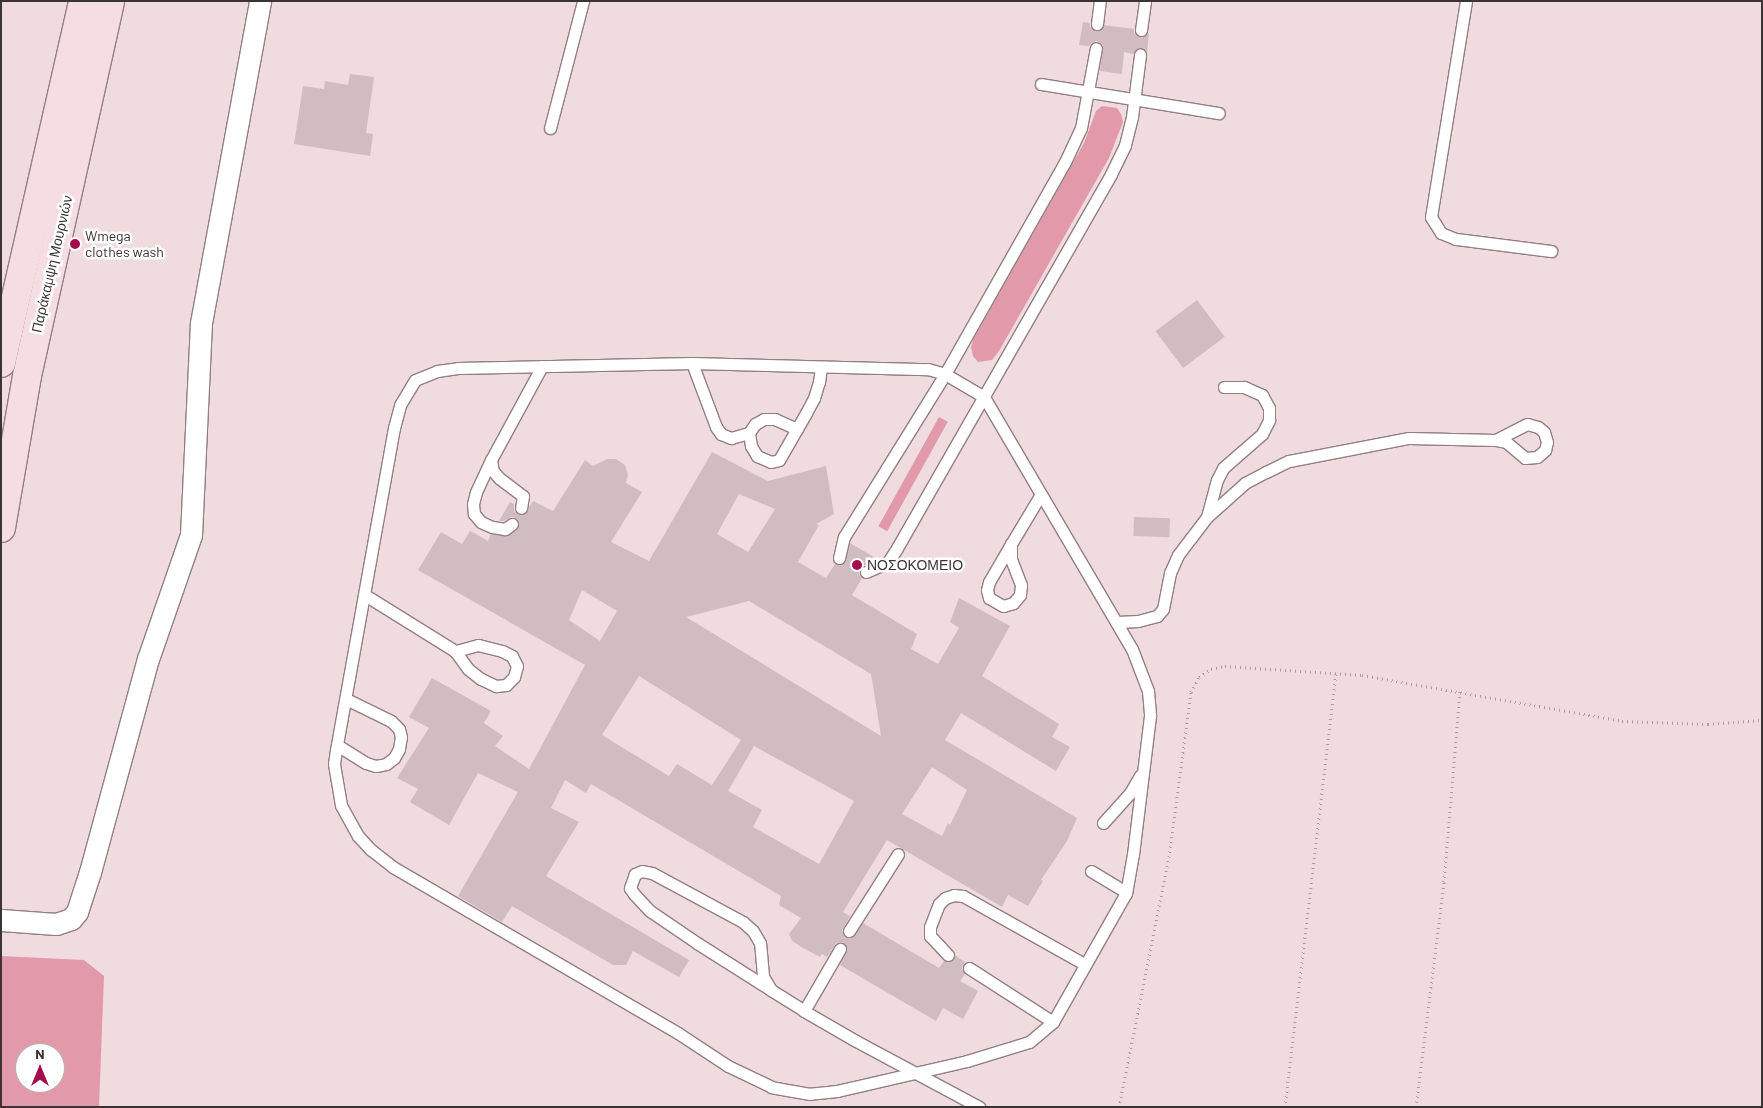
<!DOCTYPE html>
<html>
<head>
<meta charset="utf-8">
<style>
  body { margin:0 }
  #map { position:relative; width:1763px; height:1108px; overflow:hidden; background:#f0dbdf; font-family:Barlow,sans-serif }
  div>[style] { position:absolute }
  .green>* { inset:0; background:#e29aaa; transform-origin:0 0 }
  .building>* { inset:0; background:#d1bdc1; transform-origin:0 0 }
  .path>* { height:3px; margin-top:-1.5px; transform-origin:0; background:repeating-linear-gradient(90deg,#ad9da0 0 1px,transparent 0 5px) }
  .roads { filter:drop-shadow(1px 0 #927f83) drop-shadow(-1px 0 #927f83) drop-shadow(0 1px #927f83) drop-shadow(0 -1px #927f83) }
  .lane>* { height:11px; margin:-5.5px; padding:0 5.5px; transform-origin:5.5px; border-radius:5.5px; background:#fff }
  .street>* { height:21px; margin:-10.5px; padding:0 10.5px; transform-origin:10.5px; border-radius:10.5px; background:#fff }
  .secondary>* { height:28px; margin:-14px; padding:0 14px; transform-origin:14px; border-radius:14px; background:#f5dde2 }
  .dots>* { width:14px; height:14px; translate:-50% -50%; box-sizing:border-box; border:2px solid #fff; border-radius:50% }
  span { translate:-50% -50%; white-space:nowrap; text-align:center; line-height:1.15; -webkit-text-stroke:5px #fff; paint-order:stroke }
  .poi-label { font-size:14px; color:#3b3334 }
  .left { translate:0 -50%; text-align:left }
  .street-label { font-size:14px; color:#3b3334 }
  .frame { position:absolute; inset:0; border:2px solid #3b3334; pointer-events:none }
  .north { position:absolute; left:15px; top:1043px; width:50px; height:50px; box-sizing:border-box; background:#fff; border:1px solid #b1adae; border-radius:50%; rotate:0deg; font-size:14px; font-weight:700; line-height:20px; text-align:center; color:#3b3334 }
  .north::after { content:''; display:block; margin:auto; width:18px; height:22px; background:#a30d4c; clip-path:polygon(50% 0,100% 100%,50% 72%,0 100%) }
</style>
</head>
<body>
<div id="map">
  <div class="green">
    <i style="clip-path:polygon(1102px 106px,1117px 108px,1121px 114px,1123px 122px,1109px 158px,999px 351px,992px 360px,978px 362px,973px 356px,971px 347px,974px 338px,1084px 143px,1096px 111px)"></i>
    <i style="left:939px;top:417px;width:10px;height:125px;rotate:29deg"></i>
    <i style="clip-path:polygon(evenodd,1px 956px,84px 960px,104px 976px,99px 1107px,1px 1107px,1px 956px,25px 1053px,55px 1053px,55px 1083px,25px 1083px,25px 1053px)"></i>
  </div>
  <div class="building">
    <i style="clip-path:polygon(1083px 22px,1090px 23px,1090px 27px,1096px 31px,1100px 31px,1104px 25px,1134px 29px,1134px 33px,1140px 37px,1149px 33px,1147px 52px,1140px 48px,1133px 54px,1124px 52px,1122px 74px,1100px 71px,1103px 45px,1097px 41px,1091px 43px,1089px 46px,1079px 45px)"></i>
    <i style="clip-path:polygon(350px 74px,374px 77px,366px 133px,373px 134px,370px 156px,294px 144px,303px 86px,324px 89px,325px 81px,348px 85px)"></i>
    <i style="left:1197px;top:300px;width:46px;height:52px;rotate:53deg"></i>
    <i style="clip-path:polygon(evenodd,712px 452px,768px 481px,826px 466px,834px 514px,816px 524px,819px 525px,798px 562px,826px 578px,835px 564px,841px 565px,845px 563px,850px 543px,874px 557px,871px 561px,860px 568px,859px 575px,862px 578px,852px 595px,917px 634px,911px 649px,938px 664px,959px 628px,950px 622px,959px 598px,1010px 626px,982px 676px,1059px 724px,1052px 737px,1070px 747px,1056px 771px,961px 713px,945px 740px,1077px 818px,1067px 841px,1041px 880px,1043px 881px,1028px 906px,1008px 895px,1002px 907px,887px 840px,843px 912px,850px 916px,842px 930px,845px 938px,853px 937px,863px 923px,939px 968px,944px 961px,953px 961px,955px 955px,965px 962px,962px 968px,965px 974px,960px 981px,978px 991px,963px 1019px,943px 1008px,936px 1021px,840px 965px,847px 950px,843px 942px,836px 943px,827px 957px,822px 954px,820px 957px,803px 948px,792px 941px,789px 934px,801px 918px,779px 905px,781px 896px,591px 784px,586px 793px,565px 780px,551px 808px,579px 822px,546px 876px,689px 960px,679px 977px,633px 951px,626px 965px,613px 965px,512px 906px,502px 922px,458px 896px,518px 792px,478px 773px,449px 825px,410px 802px,418px 789px,397px 778px,429px 728px,409px 717px,432px 678px,491px 711px,484px 723px,503px 736px,495px 746px,529px 769px,585px 665px,418px 570px,441px 532px,462px 544px,470px 531px,488px 541px,491px 534px,509px 535px,517px 530px,519px 524px,518px 519px,512px 517px,503px 521px,499px 521px,510px 502px,514px 504px,514px 511px,519px 515px,526px 513px,533px 501px,553px 511px,585px 460px,593px 466px,607px 459px,616px 459px,625px 465px,628px 475px,626px 483px,642px 492px,611px 542px,649px 561px,712px 452px,739px 494px,775px 509px,748px 552px,717px 534px,739px 494px,712px 452px,582px 590px,617px 611px,600px 641px,569px 620px,582px 590px,712px 452px,749px 601px,871px 674px,881px 736px,686px 617px,749px 601px,712px 452px,639px 676px,741px 740px,712px 785px,677px 764px,669px 776px,602px 735px,639px 676px,712px 452px,754px 746px,854px 801px,819px 864px,753px 827px,762px 810px,728px 791px,754px 746px,712px 452px,932px 767px,967px 790px,950px 825px,948px 823px,942px 836px,902px 814px,932px 767px)"></i>
    <i style="left:1134px;top:517px;width:36px;height:19px;rotate:2deg"></i>
  </div>
  <div class="path">
    <i style="left:1119px;top:1107px;width:255px;rotate:-78.7deg"></i>
    <i style="left:1169px;top:857px;width:166px;rotate:-82.4deg"></i>
    <i style="left:1191px;top:692px;width:17px;rotate:-62deg"></i>
    <i style="left:1199px;top:677px;width:14px;rotate:-34deg"></i>
    <i style="left:1211px;top:669px;width:14px;rotate:-12deg"></i>
    <i style="left:1225px;top:666px;width:137px;rotate:3.8deg"></i>
    <i style="left:1362px;top:675px;width:264px;rotate:10deg"></i>
    <i style="left:1622px;top:721px;width:86px;rotate:2deg"></i>
    <i style="left:1708px;top:724px;width:54px;rotate:-4.2deg"></i>
    <i style="left:1285px;top:1107px;width:437px;rotate:-83.3deg"></i>
    <i style="left:1416px;top:1107px;width:227px;rotate:-82.9deg"></i>
    <i style="left:1444px;top:882px;width:192px;rotate:-85.2deg"></i>
  </div>
  <div class="roads">
    <div class="lane">
      <i style="left:1466px;top:1px;width:219px;rotate:99.2deg"></i>
      <i style="left:1431px;top:217px;width:19px;rotate:58deg"></i>
      <i style="left:1441px;top:233px;width:16px;rotate:22deg"></i>
      <i style="left:1456px;top:239px;width:96px;rotate:7.2deg"></i>
      <i style="left:1097px;top:24px;width:23px;rotate:-83deg"></i>
      <i style="left:1141px;top:30px;width:29px;rotate:-82deg"></i>
      <i style="left:1041px;top:84px;width:180px;rotate:9.3deg"></i>
      <i style="left:550px;top:128px;width:131px;rotate:-75.4deg"></i>
      <i style="left:692px;top:363px;width:236px;rotate:1.5deg"></i>
      <i style="left:928px;top:369px;width:18px;rotate:16deg"></i>
      <i style="left:945px;top:374px;width:45px;rotate:30.5deg"></i>
      <i style="left:984px;top:397px;width:292px;rotate:59.6deg"></i>
      <i style="left:1132px;top:649px;width:45px;rotate:69.1deg"></i>
      <i style="left:1148px;top:691px;width:25px;rotate:85deg"></i>
      <i style="left:1150px;top:716px;width:139px;rotate:97deg"></i>
      <i style="left:1133px;top:854px;width:40px;rotate:100deg"></i>
      <i style="left:1126px;top:893px;width:148px;rotate:119.5deg"></i>
      <i style="left:1053px;top:1022px;width:31px;rotate:140deg"></i>
      <i style="left:1029px;top:1042px;width:65px;rotate:163deg"></i>
      <i style="left:967px;top:1061px;width:133px;rotate:167deg"></i>
      <i style="left:837px;top:1091px;width:27px;rotate:174deg"></i>
      <i style="left:810px;top:1094px;width:39px;rotate:-170deg"></i>
      <i style="left:772px;top:1087px;width:49px;rotate:-154.5deg"></i>
      <i style="left:728px;top:1066px;width:60px;rotate:-146.6deg"></i>
      <i style="left:678px;top:1033px;width:330px;rotate:-149.8deg"></i>
      <i style="left:393px;top:867px;width:28px;rotate:-142deg"></i>
      <i style="left:371px;top:850px;width:19px;rotate:-133deg"></i>
      <i style="left:358px;top:836px;width:35px;rotate:-119deg"></i>
      <i style="left:341px;top:805px;width:42px;rotate:-99.7deg"></i>
      <i style="left:334px;top:764px;width:14px;rotate:-82deg"></i>
      <i style="left:336px;top:750px;width:327px;rotate:-79.8deg"></i>
      <i style="left:394px;top:428px;width:24px;rotate:-75deg"></i>
      <i style="left:400px;top:405px;width:29px;rotate:-59deg"></i>
      <i style="left:415px;top:380px;width:24px;rotate:-22deg"></i>
      <i style="left:437px;top:371px;width:21px;rotate:-8deg"></i>
      <i style="left:458px;top:368px;width:234px;rotate:-1.2deg"></i>
      <i style="left:692px;top:363px;width:68px;rotate:69.4deg"></i>
      <i style="left:716px;top:427px;width:9px;rotate:54deg"></i>
      <i style="left:721px;top:434px;width:11px;rotate:22deg"></i>
      <i style="left:731px;top:438px;width:19px;rotate:-16deg"></i>
      <i style="left:797px;top:429px;width:24px;rotate:-156deg"></i>
      <i style="left:775px;top:419px;width:11px;rotate:180deg"></i>
      <i style="left:764px;top:419px;width:10px;rotate:151deg"></i>
      <i style="left:755px;top:424px;width:11px;rotate:124deg"></i>
      <i style="left:749px;top:433px;width:13px;rotate:81deg"></i>
      <i style="left:751px;top:446px;width:12px;rotate:59deg"></i>
      <i style="left:757px;top:456px;width:15px;rotate:23deg"></i>
      <i style="left:771px;top:462px;width:8px;rotate:-14deg"></i>
      <i style="left:779px;top:460px;width:54px;rotate:-60.1deg"></i>
      <i style="left:806px;top:413px;width:17px;rotate:-62deg"></i>
      <i style="left:814px;top:398px;width:17px;rotate:-73deg"></i>
      <i style="left:819px;top:382px;width:14px;rotate:-82deg"></i>
      <i style="left:491px;top:460px;width:107px;rotate:-61.5deg"></i>
      <i style="left:1207px;top:517px;width:38px;rotate:-75deg"></i>
      <i style="left:1217px;top:480px;width:13px;rotate:-63deg"></i>
      <i style="left:1223px;top:468px;width:52px;rotate:-41.1deg"></i>
      <i style="left:1262px;top:434px;width:16px;rotate:-63deg"></i>
      <i style="left:1269px;top:420px;width:12px;rotate:-90deg"></i>
      <i style="left:1269px;top:408px;width:15px;rotate:-118deg"></i>
      <i style="left:1262px;top:395px;width:20px;rotate:-156deg"></i>
      <i style="left:1244px;top:387px;width:20px;rotate:180deg"></i>
      <i style="left:512px;top:524px;width:9px;rotate:144deg"></i>
      <i style="left:505px;top:529px;width:13px;rotate:-171deg"></i>
      <i style="left:492px;top:527px;width:12px;rotate:-156deg"></i>
      <i style="left:481px;top:522px;width:11px;rotate:-131deg"></i>
      <i style="left:474px;top:514px;width:10px;rotate:-96deg"></i>
      <i style="left:473px;top:504px;width:12px;rotate:-76deg"></i>
      <i style="left:476px;top:492px;width:35px;rotate:-65deg"></i>
      <i style="left:491px;top:460px;width:11px;rotate:80deg"></i>
      <i style="left:493px;top:471px;width:9px;rotate:49deg"></i>
      <i style="left:499px;top:478px;width:30px;rotate:37deg"></i>
      <i style="left:523px;top:496px;width:12px;rotate:99deg"></i>
      <i style="left:1011px;top:544px;width:15px;rotate:90deg"></i>
      <i style="left:1011px;top:559px;width:28px;rotate:69deg"></i>
      <i style="left:1021px;top:585px;width:10px;rotate:96deg"></i>
      <i style="left:1020px;top:595px;width:11px;rotate:131deg"></i>
      <i style="left:1013px;top:603px;width:10px;rotate:163deg"></i>
      <i style="left:1003px;top:606px;width:16px;rotate:-150deg"></i>
      <i style="left:989px;top:598px;width:8px;rotate:-104deg"></i>
      <i style="left:987px;top:590px;width:8px;rotate:-76deg"></i>
      <i style="left:989px;top:582px;width:44px;rotate:-59.9deg"></i>
      <i style="left:1011px;top:544px;width:58px;rotate:-59deg"></i>
      <i style="left:839px;top:558px;width:22px;rotate:-77deg"></i>
      <i style="left:844px;top:537px;width:192px;rotate:-58.2deg"></i>
      <i style="left:945px;top:374px;width:244px;rotate:-60.5deg"></i>
      <i style="left:1065px;top:162px;width:38px;rotate:-65deg"></i>
      <i style="left:1081px;top:128px;width:81px;rotate:-79.4deg"></i>
      <i style="left:866px;top:572px;width:24px;rotate:-24deg"></i>
      <i style="left:888px;top:562px;width:17px;rotate:-57deg"></i>
      <i style="left:897px;top:548px;width:431px;rotate:-60.2deg"></i>
      <i style="left:1111px;top:174px;width:32px;rotate:-64deg"></i>
      <i style="left:1125px;top:145px;width:29px;rotate:-76deg"></i>
      <i style="left:1132px;top:117px;width:63px;rotate:-82.6deg"></i>
      <i style="left:365px;top:595px;width:106px;rotate:31.9deg"></i>
      <i style="left:455px;top:651px;width:22px;rotate:54deg"></i>
      <i style="left:468px;top:669px;width:16px;rotate:38deg"></i>
      <i style="left:481px;top:679px;width:17px;rotate:25deg"></i>
      <i style="left:496px;top:686px;width:10px;rotate:-6deg"></i>
      <i style="left:506px;top:685px;width:11px;rotate:-45deg"></i>
      <i style="left:514px;top:677px;width:11px;rotate:-75deg"></i>
      <i style="left:517px;top:666px;width:11px;rotate:-117deg"></i>
      <i style="left:512px;top:656px;width:11px;rotate:-153deg"></i>
      <i style="left:502px;top:651px;width:25px;rotate:-166deg"></i>
      <i style="left:478px;top:645px;width:24px;rotate:165deg"></i>
      <i style="left:1118px;top:622px;width:20px;rotate:-3deg"></i>
      <i style="left:1138px;top:621px;width:20px;rotate:-15deg"></i>
      <i style="left:1157px;top:616px;width:9px;rotate:-49deg"></i>
      <i style="left:1163px;top:609px;width:37px;rotate:-79deg"></i>
      <i style="left:1170px;top:573px;width:20px;rotate:-66deg"></i>
      <i style="left:1178px;top:555px;width:21px;rotate:-53deg"></i>
      <i style="left:1191px;top:538px;width:26px;rotate:-53deg"></i>
      <i style="left:1207px;top:517px;width:51px;rotate:-41.8deg"></i>
      <i style="left:1245px;top:483px;width:24px;rotate:-28deg"></i>
      <i style="left:1266px;top:472px;width:25px;rotate:-26deg"></i>
      <i style="left:1289px;top:461px;width:122px;rotate:-10.9deg"></i>
      <i style="left:1409px;top:438px;width:87px;rotate:1.3deg"></i>
      <i style="left:1496px;top:440px;width:10px;rotate:11deg"></i>
      <i style="left:1506px;top:442px;width:25px;rotate:40deg"></i>
      <i style="left:1525px;top:458px;width:12px;rotate:-5deg"></i>
      <i style="left:1537px;top:457px;width:11px;rotate:-41deg"></i>
      <i style="left:1545px;top:450px;width:8px;rotate:-76deg"></i>
      <i style="left:1547px;top:442px;width:10px;rotate:-107deg"></i>
      <i style="left:1544px;top:432px;width:8px;rotate:-140deg"></i>
      <i style="left:1538px;top:427px;width:11px;rotate:-165deg"></i>
      <i style="left:1527px;top:424px;width:35px;rotate:153deg"></i>
      <i style="left:337px;top:745px;width:34px;rotate:32deg"></i>
      <i style="left:366px;top:763px;width:10px;rotate:17deg"></i>
      <i style="left:376px;top:766px;width:10px;rotate:-11deg"></i>
      <i style="left:386px;top:764px;width:10px;rotate:-37deg"></i>
      <i style="left:394px;top:758px;width:10px;rotate:-61deg"></i>
      <i style="left:399px;top:749px;width:12px;rotate:-81deg"></i>
      <i style="left:401px;top:737px;width:8px;rotate:-104deg"></i>
      <i style="left:399px;top:729px;width:11px;rotate:-135deg"></i>
      <i style="left:391px;top:721px;width:50px;rotate:-153.9deg"></i>
      <i style="left:1103px;top:823px;width:40px;rotate:-48deg"></i>
      <i style="left:1130px;top:793px;width:20px;rotate:-60deg"></i>
      <i style="left:1091px;top:871px;width:41px;rotate:31deg"></i>
      <i style="left:849px;top:931px;width:91px;rotate:-57.5deg"></i>
      <i style="left:948px;top:955px;width:26px;rotate:-133deg"></i>
      <i style="left:930px;top:936px;width:9px;rotate:-90deg"></i>
      <i style="left:930px;top:927px;width:25px;rotate:-69deg"></i>
      <i style="left:939px;top:904px;width:8px;rotate:-45deg"></i>
      <i style="left:945px;top:898px;width:9px;rotate:-18deg"></i>
      <i style="left:954px;top:895px;width:9px;rotate:6deg"></i>
      <i style="left:963px;top:896px;width:139px;rotate:29.3deg"></i>
      <i style="left:969px;top:968px;width:100px;rotate:32.7deg"></i>
      <i style="left:771px;top:990px;width:16px;rotate:-120deg"></i>
      <i style="left:763px;top:976px;width:33px;rotate:-95deg"></i>
      <i style="left:760px;top:943px;width:14px;rotate:-120deg"></i>
      <i style="left:753px;top:931px;width:13px;rotate:-138deg"></i>
      <i style="left:743px;top:922px;width:103px;rotate:-151.7deg"></i>
      <i style="left:652px;top:873px;width:10px;rotate:-169deg"></i>
      <i style="left:642px;top:871px;width:8px;rotate:157deg"></i>
      <i style="left:635px;top:874px;width:15px;rotate:110deg"></i>
      <i style="left:630px;top:888px;width:7px;rotate:56deg"></i>
      <i style="left:634px;top:894px;width:23px;rotate:47deg"></i>
      <i style="left:650px;top:911px;width:57px;rotate:34.2deg"></i>
      <i style="left:697px;top:943px;width:88px;rotate:32.4deg"></i>
      <i style="left:771px;top:990px;width:39px;rotate:32deg"></i>
      <i style="left:804px;top:1011px;width:60px;rotate:30deg"></i>
      <i style="left:856px;top:1041px;width:140px;rotate:28.2deg"></i>
      <i style="left:804px;top:1011px;width:72px;rotate:-59.9deg"></i>
    </div>
    <div class="street">
      <i style="left:1px;top:920px;width:55px;rotate:4.2deg"></i>
      <i style="left:56px;top:924px;width:16px;rotate:-18deg"></i>
      <i style="left:71px;top:919px;width:9px;rotate:-49deg"></i>
      <i style="left:77px;top:912px;width:42px;rotate:-72deg"></i>
      <i style="left:90px;top:872px;width:221px;rotate:-74.8deg"></i>
      <i style="left:148px;top:659px;width:131px;rotate:-70.9deg"></i>
      <i style="left:191px;top:535px;width:212px;rotate:-87.3deg"></i>
      <i style="left:201px;top:323px;width:327px;rotate:-79.6deg"></i>
    </div>
    <div class="secondary">
      <i style="left:1px;top:363px;width:371px;rotate:-77.2deg"></i>
      <i style="left:1px;top:528px;width:154px;rotate:-80.3deg"></i>
      <i style="left:27px;top:376px;width:384px;rotate:-77.5deg"></i>
    </div>
  </div>
  <div class="dots">
    <i style="left:75px;top:244px;background:#a30d4c"></i>
    <i style="left:857px;top:565px;background:#a30d4c"></i>
  </div>
  <div class="poi-label">
    <span class="left" style="left:85px;top:244px">Wmega<br>clothes wash</span>
    <span class="left" style="left:867px;top:565px">ΝΟΣΟΚΟΜΕΙΟ</span>
  </div>
  <div class="street-label">
    <span style="left:52px;top:264px;rotate:-77deg">Παράκαμψη Μουρνιών</span>
  </div>
  <div class="frame"></div>
  <div class="north">N</div>
</div>
</body>
</html>
